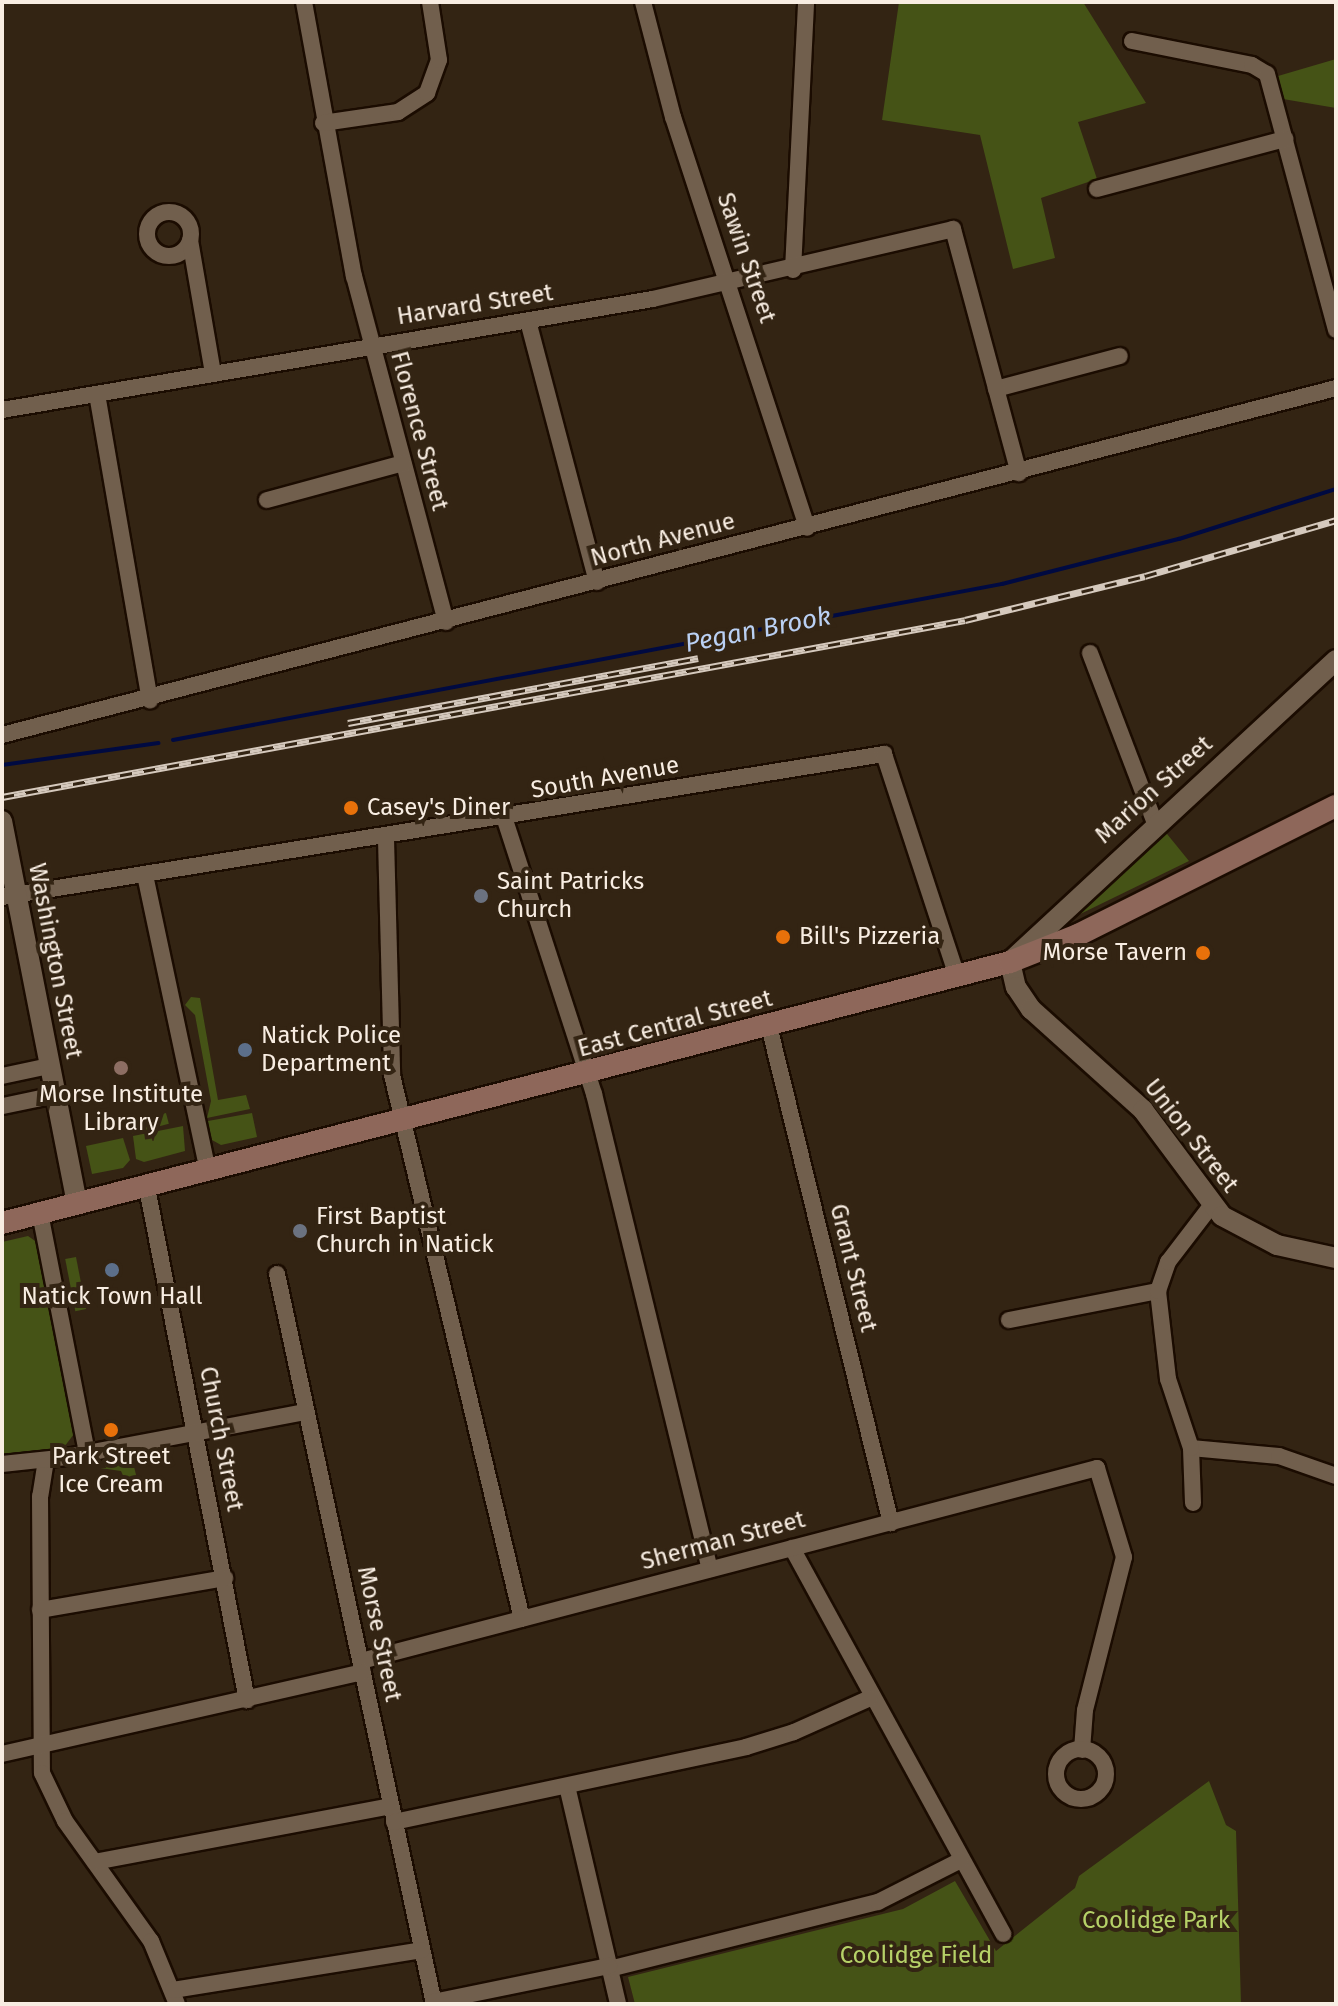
<!DOCTYPE html>
<html>
<head>
<meta charset="utf-8">
<style>
  body { margin:0 }
  #map { position:relative; width:1338px; height:2006px; overflow:hidden; background:#332413; font-family:"Fira Sans",sans-serif }
  div>[style] { position:absolute }
  .green>* { inset:0; background:#455316; transform-origin:0 0 }
  .stream>* { height:4px; margin:-2px; padding:0 2px; transform-origin:2px; border-radius:2px; background:#000a41 }
  .roads { filter:drop-shadow(2px 0 #1b0c01) drop-shadow(-2px 0 #1b0c01) drop-shadow(0 2px #1b0c01) drop-shadow(0 -2px #1b0c01) }
  .minor>* { height:16px; margin:-8px; padding:0 8px; transform-origin:8px; border-radius:8px; background:#715f4d }
  .minor>.ring { margin:-8px; padding:0; box-sizing:content-box; background:none; border:16px solid #715f4d; border-radius:50% }
  .tertiary>* { height:20px; margin:-10px; padding:0 10px; transform-origin:10px; border-radius:10px; background:#715f4d }
  .secondary>* { height:22px; margin:-11px; padding:0 11px; transform-origin:11px; border-radius:11px; background:#8e675a }
  .rail>* { height:7px; margin-top:-3.5px; transform-origin:0; background:repeating-linear-gradient(90deg,#332413 0 12px,#d5c9bd 0 24px); box-sizing:border-box; border-block:2px solid #d5c9bd }
  .dots>* { width:22px; height:22px; translate:-50% -50%; box-sizing:border-box; border:4px solid #332413; border-radius:50% }
  span { translate:-50% -50%; white-space:nowrap; text-align:center; line-height:1.15; -webkit-text-stroke:8px #332413; paint-order:stroke }
  .street-label { font-size:24px; color:#f8ede2 }
  .poi-label { font-size:24px; color:#f8ede2 }
  .left { translate:0 -50%; text-align:left }
  .right { translate:-100% -50%; text-align:right }
  .park-label { font-size:24px; color:#b6d168 }
  .water-label { font-size:26px; color:#bad0f3; font-style:italic }
  .frame { position:absolute; inset:0; border:4px solid #f8ede2; pointer-events:none }
</style>
</head>
<body>
<div id="map">
  <div class="green">
    <i style="clip-path:polygon(899px 2px,1083px 2px,1146px 103px,1078px 122px,1097px 179px,1041px 198px,1055px 258px,1013px 269px,980px 135px,882px 120px)"></i>
    <i style="clip-path:polygon(1336px 59px,1336px 108px,1283px 99px,1278px 76px)"></i>
    <i style="clip-path:polygon(1163px 829px,1189px 861px,1070px 919px)"></i>
    <i style="clip-path:polygon(191px 997px,200px 998px,218px 1100px,246px 1095px,250px 1109px,207px 1118px,211px 1101px,195px 1015px,185px 1005px)"></i>
    <i style="left:166px;top:1113px;width:11px;height:38px;rotate:75deg"></i>
    <i style="clip-path:polygon(252px 1113px,257px 1137px,221px 1145px,212px 1140px,208px 1121px)"></i>
    <i style="clip-path:polygon(183px 1126px,185px 1151px,144px 1162px,136px 1159px,133px 1136px)"></i>
    <i style="clip-path:polygon(123px 1138px,130px 1160px,123px 1168px,92px 1174px,86px 1146px)"></i>
    <i style="clip-path:polygon(28px 1236px,38px 1243px,74px 1434px,61px 1451px,2px 1455px,2px 1242px)"></i>
    <i style="left:76px;top:1257px;width:53px;height:11px;rotate:79deg"></i>
    <i style="clip-path:polygon(131px 1454px,137px 1479px,125px 1480px,121px 1471px,100px 1468px,99px 1460px)"></i>
    <i style="clip-path:polygon(1209px 1781px,1226px 1825px,1236px 1831px,1241px 2004px,635px 2004px,628px 1977px,903px 1909px,955px 1881px,996px 1951px,1075px 1888px,1079px 1876px)"></i>
  </div>
  <div class="stream">
    <i style="left:173px;top:740px;width:844px;rotate:-10.66deg"></i>
    <i style="left:1002px;top:584px;width:183px;rotate:-14.3deg"></i>
    <i style="left:1179px;top:539px;width:165px;rotate:-17.7deg"></i>
    <i style="left:2px;top:765px;width:158px;rotate:-8deg"></i>
  </div>
  <div class="roads">
    <div class="minor">
      <i style="left:304px;top:2px;width:279px;rotate:79.7deg"></i>
      <i style="left:354px;top:276px;width:358px;rotate:75.1deg"></i>
      <i style="left:643px;top:2px;width:119px;rotate:75.4deg"></i>
      <i style="left:673px;top:117px;width:432px;rotate:71.9deg"></i>
      <i style="left:1132px;top:41px;width:122px;rotate:11.3deg"></i>
      <i style="left:1252px;top:65px;width:17px;rotate:31deg"></i>
      <i style="left:1267px;top:74px;width:265px;rotate:74.9deg"></i>
      <i style="left:323px;top:123px;width:76px;rotate:-8.3deg"></i>
      <i style="left:398px;top:112px;width:35px;rotate:-33deg"></i>
      <i style="left:427px;top:93px;width:35px;rotate:-70deg"></i>
      <i style="left:439px;top:60px;width:59px;rotate:-98.8deg"></i>
      <i style="left:1097px;top:189px;width:195px;rotate:-14.9deg"></i>
      <i class="ring" style="left:147px;top:212px;width:28px;height:28px"></i>
      <i style="left:190px;top:240px;width:135px;rotate:80.2deg"></i>
      <i style="left:793px;top:270px;width:268px;rotate:-87.2deg"></i>
      <i style="left:528px;top:321px;width:270px;rotate:75.2deg"></i>
      <i style="left:996px;top:389px;width:128px;rotate:-14.9deg"></i>
      <i style="left:97px;top:394px;width:311px;rotate:80.2deg"></i>
      <i style="left:2px;top:410px;width:660px;rotate:-9.68deg"></i>
      <i style="left:653px;top:299px;width:308px;rotate:-13.1deg"></i>
      <i style="left:953px;top:229px;width:253px;rotate:74.9deg"></i>
      <i style="left:267px;top:500px;width:141px;rotate:-15.2deg"></i>
      <i style="left:1090px;top:653px;width:182px;rotate:69.1deg"></i>
      <i style="left:2px;top:735px;width:1378px;rotate:-14.58deg"></i>
      <i style="left:505px;top:820px;width:288px;rotate:72deg"></i>
      <i style="left:594px;top:1094px;width:489px;rotate:76.3deg"></i>
      <i style="left:386px;top:839px;width:236px;rotate:88.5deg"></i>
      <i style="left:392px;top:1075px;width:559px;rotate:76.56deg"></i>
      <i style="left:145px;top:875px;width:304px;rotate:78deg"></i>
      <i style="left:2px;top:897px;width:894px;rotate:-9.21deg"></i>
      <i style="left:884px;top:754px;width:234px;rotate:71.8deg"></i>
      <i style="left:769px;top:1026px;width:512px;rotate:76.21deg"></i>
      <i style="left:2px;top:1076px;width:48px;rotate:-12deg"></i>
      <i style="left:3px;top:1106px;width:53px;rotate:-11.9deg"></i>
      <i style="left:147px;top:1188px;width:522px;rotate:78.95deg"></i>
      <i style="left:40px;top:1213px;width:245px;rotate:78.9deg"></i>
      <i style="left:277px;top:1274px;width:747px;rotate:77.86deg"></i>
      <i style="left:1009px;top:1320px;width:152px;rotate:-11deg"></i>
      <i style="left:1191px;top:1448px;width:88px;rotate:5.2deg"></i>
      <i style="left:1279px;top:1456px;width:60px;rotate:19.3deg"></i>
      <i style="left:46px;top:1460px;width:36px;rotate:99deg"></i>
      <i style="left:40px;top:1496px;width:277px;rotate:89.6deg"></i>
      <i style="left:42px;top:1773px;width:53px;rotate:64.4deg"></i>
      <i style="left:65px;top:1821px;width:148px;rotate:54.4deg"></i>
      <i style="left:151px;top:1941px;width:68px;rotate:67.6deg"></i>
      <i style="left:2px;top:1464px;width:65px;rotate:-6.1deg"></i>
      <i style="left:67px;top:1457px;width:243px;rotate:-10.7deg"></i>
      <i style="left:1193px;top:1503px;width:55px;rotate:-92.1deg"></i>
      <i style="left:1191px;top:1448px;width:73px;rotate:-108.4deg"></i>
      <i style="left:1168px;top:1379px;width:89px;rotate:-96.5deg"></i>
      <i style="left:1158px;top:1291px;width:31px;rotate:-71deg"></i>
      <i style="left:1168px;top:1262px;width:71px;rotate:-52.5deg"></i>
      <i style="left:792px;top:1548px;width:440px;rotate:61.3deg"></i>
      <i style="left:40px;top:1610px;width:188px;rotate:-9.8deg"></i>
      <i style="left:361px;top:1661px;width:761px;rotate:-14.69deg"></i>
      <i style="left:1097px;top:1468px;width:93px;rotate:73.1deg"></i>
      <i style="left:1124px;top:1557px;width:158px;rotate:104.3deg"></i>
      <i style="left:1085px;top:1710px;width:40px;rotate:94.3deg"></i>
      <i class="ring" style="left:1056px;top:1749px;width:34px;height:34px"></i>
      <i style="left:2px;top:1754px;width:370px;rotate:-12.8deg"></i>
      <i style="left:567px;top:1786px;width:224px;rotate:76.8deg"></i>
      <i style="left:394px;top:1822px;width:360px;rotate:-12deg"></i>
      <i style="left:746px;top:1747px;width:50px;rotate:-17.4deg"></i>
      <i style="left:794px;top:1732px;width:83px;rotate:-24.1deg"></i>
      <i style="left:95px;top:1862px;width:301px;rotate:-10.7deg"></i>
      <i style="left:609px;top:1969px;width:277px;rotate:-14deg"></i>
      <i style="left:878px;top:1902px;width:93px;rotate:-26.8deg"></i>
      <i style="left:173px;top:1990px;width:252px;rotate:-9.1deg"></i>
      <i style="left:433px;top:2002px;width:180px;rotate:-11.6deg"></i>
    </div>
    <div class="tertiary">
      <i style="left:1336px;top:660px;width:444px;rotate:137.2deg"></i>
      <i style="left:1010px;top:962px;width:26px;rotate:77deg"></i>
      <i style="left:1016px;top:987px;width:27px;rotate:56deg"></i>
      <i style="left:1031px;top:1009px;width:151px;rotate:42deg"></i>
      <i style="left:1143px;top:1110px;width:132px;rotate:53.3deg"></i>
      <i style="left:1222px;top:1216px;width:62px;rotate:27.8deg"></i>
      <i style="left:1277px;top:1245px;width:60px;rotate:12.4deg"></i>
      <i style="left:2px;top:821px;width:390px;rotate:78.9deg"></i>
    </div>
    <div class="secondary">
      <i style="left:2px;top:1223px;width:1041px;rotate:-14.52deg"></i>
      <i style="left:1010px;top:962px;width:73px;rotate:-21.7deg"></i>
      <i style="left:1078px;top:935px;width:288px;rotate:-26.6deg"></i>
    </div>
  </div>
  <div class="rail">
    <i style="left:348px;top:723px;width:356px;rotate:-10.5deg"></i>
    <i style="left:2px;top:797px;width:979px;rotate:-10.41deg"></i>
    <i style="left:965px;top:620px;width:185px;rotate:-13.7deg"></i>
    <i style="left:1145px;top:576px;width:199px;rotate:-16.3deg"></i>
  </div>
  <div class="dots">
    <i style="left:351px;top:808px;background:#e8710a"></i>
    <i style="left:481px;top:896px;background:#6b7280"></i>
    <i style="left:783px;top:937px;background:#e8710a"></i>
    <i style="left:1203px;top:953px;background:#e8710a"></i>
    <i style="left:245px;top:1050px;background:#5c6f8a"></i>
    <i style="left:121px;top:1068px;background:#8d6e63"></i>
    <i style="left:300px;top:1231px;background:#6b7280"></i>
    <i style="left:112px;top:1270px;background:#5c6f8a"></i>
    <i style="left:111px;top:1430px;background:#e8710a"></i>
  </div>
  <div class="street-label">
    <span style="left:746px;top:258px;rotate:71deg">Sawin Street</span>
    <span style="left:475px;top:305px;rotate:-9deg">Harvard Street</span>
    <span style="left:419px;top:431px;rotate:75deg">Florence Street</span>
    <span style="left:663px;top:540px;rotate:-15deg">North Avenue</span>
    <span style="left:605px;top:778px;rotate:-10deg">South Avenue</span>
    <span style="left:1154px;top:790px;rotate:-42deg">Marion Street</span>
    <span style="left:55px;top:961px;rotate:79deg">Washington Street</span>
    <span style="left:675px;top:1024px;rotate:-15deg">East Central Street</span>
    <span style="left:1191px;top:1136px;rotate:52deg">Union Street</span>
    <span style="left:853px;top:1268px;rotate:76deg">Grant Street</span>
    <span style="left:221px;top:1439px;rotate:79deg">Church Street</span>
    <span style="left:723px;top:1541px;rotate:-15deg">Sherman Street</span>
    <span style="left:379px;top:1634px;rotate:78deg">Morse Street</span>
  </div>
  <div class="poi-label">
    <span class="left" style="left:367px;top:808px">Casey's Diner</span>
    <span class="left" style="left:497px;top:896px">Saint Patricks<br>Church</span>
    <span class="left" style="left:799px;top:937px">Bill's Pizzeria</span>
    <span class="right" style="left:1187px;top:953px">Morse Tavern</span>
    <span class="left" style="left:261px;top:1050px">Natick Police<br>Department</span>
    <span style="left:121px;top:1109px">Morse Institute<br>Library</span>
    <span class="left" style="left:316px;top:1231px">First Baptist<br>Church in Natick</span>
    <span style="left:112px;top:1297px">Natick Town Hall</span>
    <span style="left:111px;top:1471px">Park Street<br>Ice Cream</span>
  </div>
  <div class="park-label">
    <span style="left:1156px;top:1921px">Coolidge Park</span>
    <span style="left:916px;top:1956px">Coolidge Field</span>
  </div>
  <div class="water-label">
    <span style="left:758px;top:630px;rotate:-11deg">Pegan Brook</span>
  </div>
  <div class="frame"></div>
</div>
</body>
</html>
